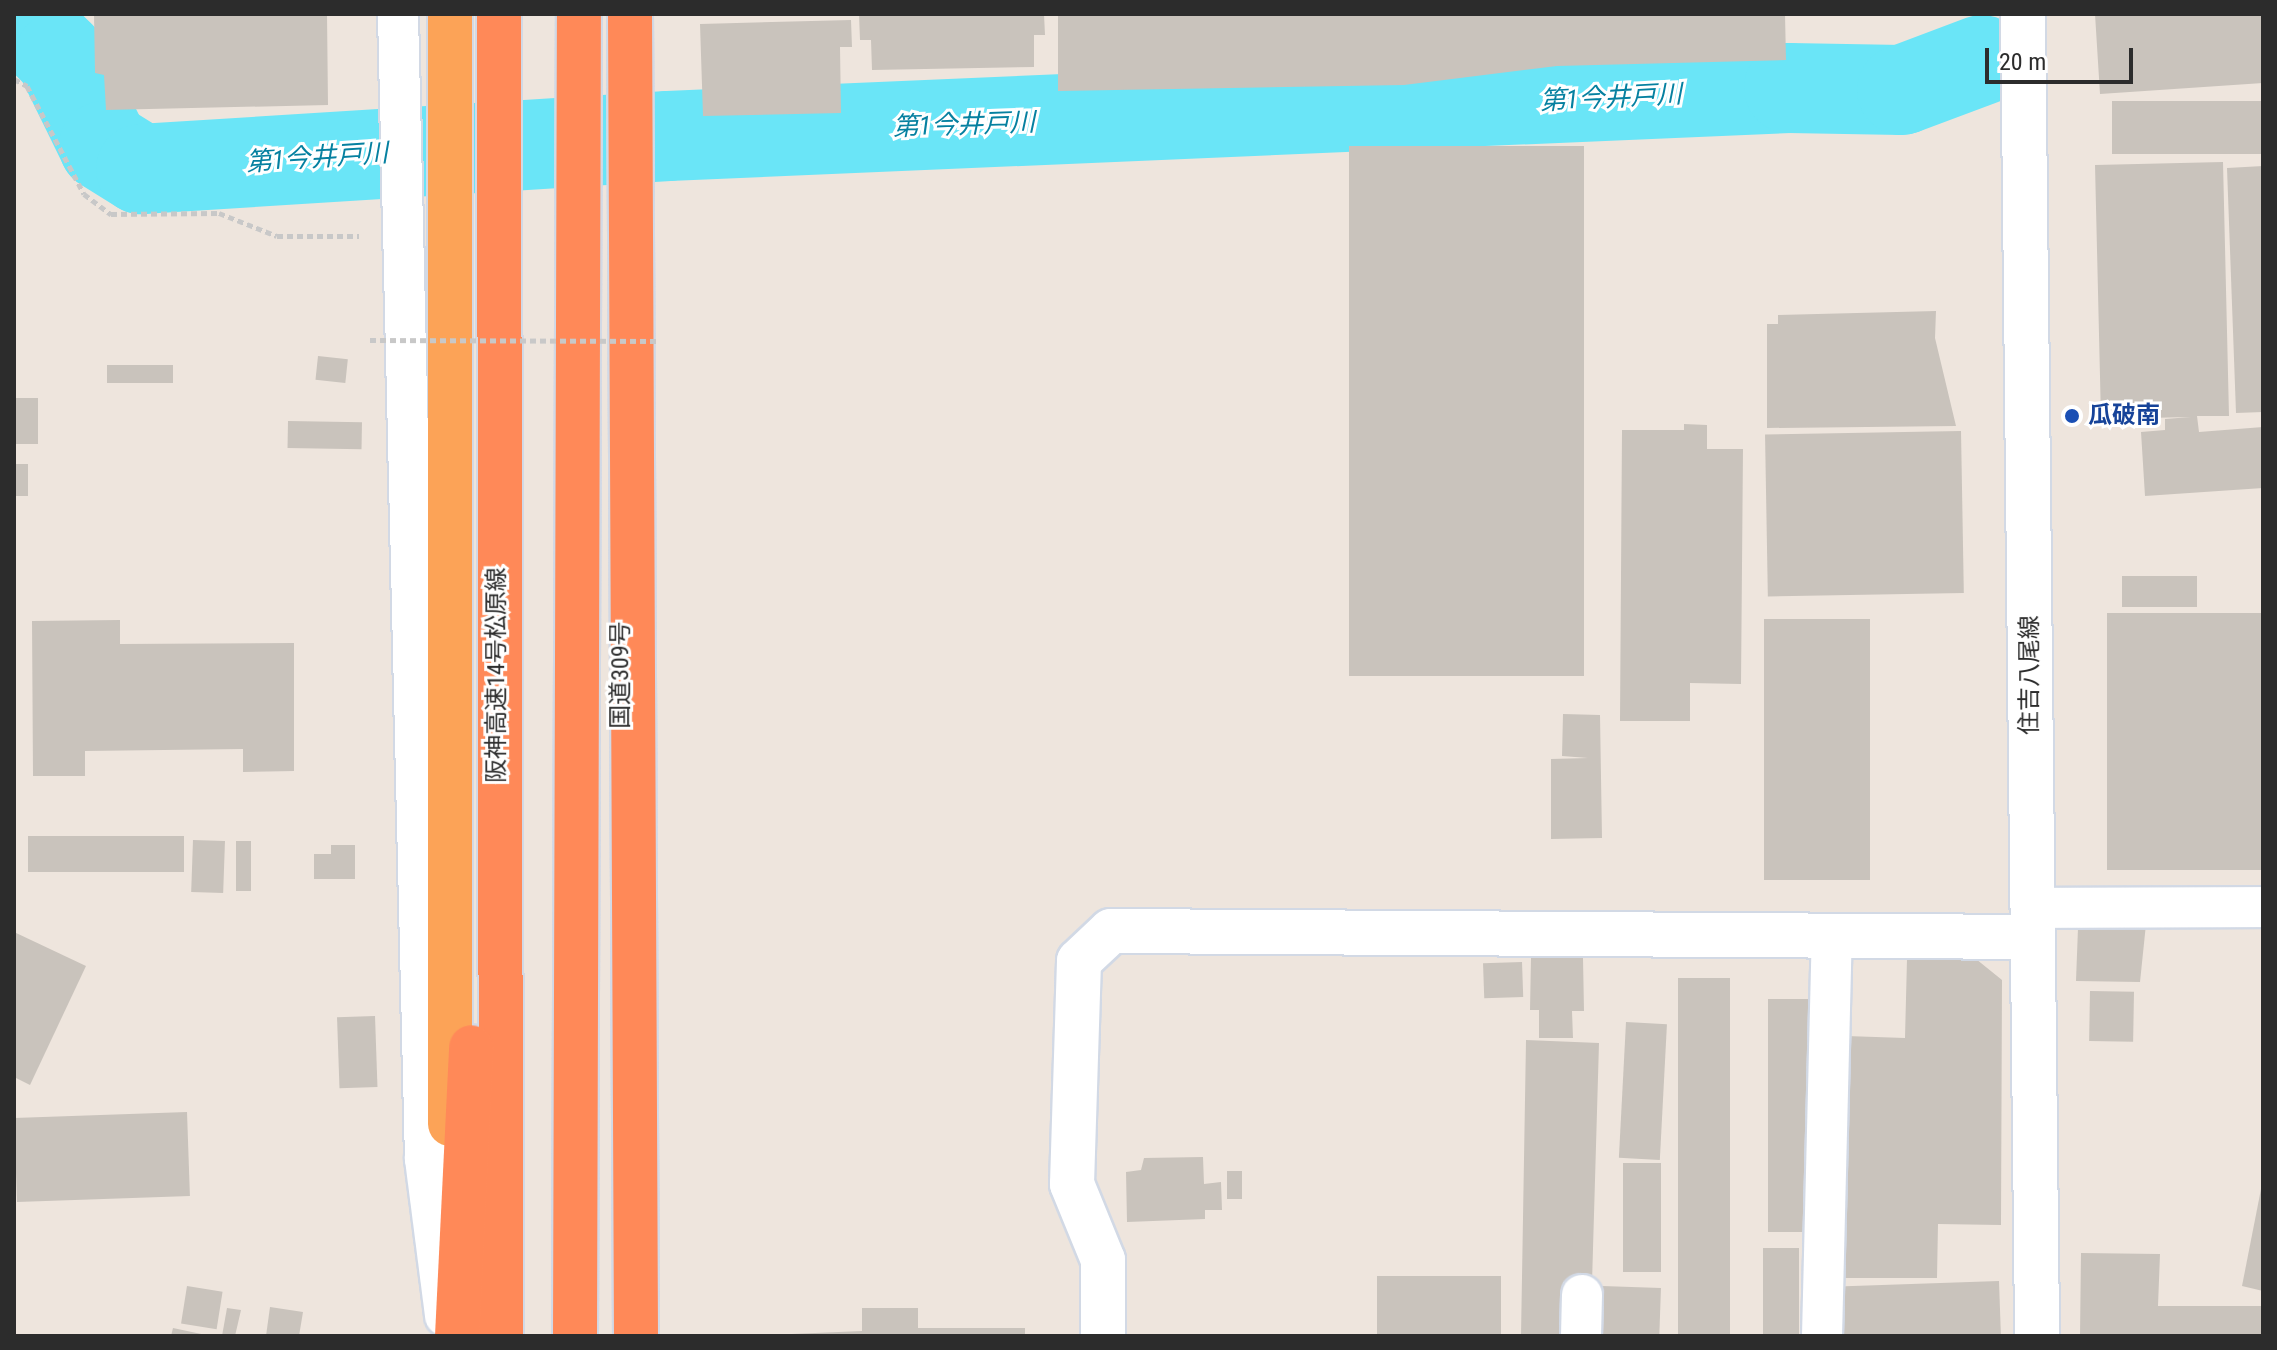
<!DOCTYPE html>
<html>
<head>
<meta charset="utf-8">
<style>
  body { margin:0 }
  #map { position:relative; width:2277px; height:1350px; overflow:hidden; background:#eee5dd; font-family:"Roboto Condensed","Noto Sans JP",sans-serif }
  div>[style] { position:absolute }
  .river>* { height:90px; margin:-45px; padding:0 45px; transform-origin:45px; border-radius:45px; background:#6ae5f7 }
  .building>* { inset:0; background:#c9c3bc; transform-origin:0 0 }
  .path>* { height:5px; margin-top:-2.5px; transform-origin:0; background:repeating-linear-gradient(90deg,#c8c8c8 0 6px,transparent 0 10px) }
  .roads { filter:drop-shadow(2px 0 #d2d9e5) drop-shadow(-2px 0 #d2d9e5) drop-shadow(0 2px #d2d9e5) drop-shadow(0 -2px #d2d9e5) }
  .minor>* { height:40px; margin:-20px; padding:0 20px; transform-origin:20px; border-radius:20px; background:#fff }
  .tertiary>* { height:44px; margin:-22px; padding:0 22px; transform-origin:22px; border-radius:22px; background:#fff }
  .secondary>* { height:44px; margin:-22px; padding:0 22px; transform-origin:22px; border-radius:22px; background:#fff }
  .trunk>* { height:44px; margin:-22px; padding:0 22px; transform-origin:22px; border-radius:22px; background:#fca357 }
  .motorway>* { height:44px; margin:-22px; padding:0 22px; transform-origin:22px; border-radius:22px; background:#ff8958 }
  .path-bridge>* { height:5px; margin-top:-2.5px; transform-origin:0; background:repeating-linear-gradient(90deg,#c8c8c8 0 6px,transparent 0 10px) }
  .dots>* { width:22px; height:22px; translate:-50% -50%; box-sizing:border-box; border:4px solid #fff; border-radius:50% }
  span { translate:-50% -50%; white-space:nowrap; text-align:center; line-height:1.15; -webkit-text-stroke:6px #fff; paint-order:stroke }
  .transit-label { font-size:24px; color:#164399; font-weight:700 }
  .left { translate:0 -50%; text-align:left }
  .street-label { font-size:24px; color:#2c2c2c }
  .water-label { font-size:26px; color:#0580a0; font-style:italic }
  .frame { position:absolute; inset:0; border:16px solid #2c2c2c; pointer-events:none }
  .scale { position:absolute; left:1985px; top:48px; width:148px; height:36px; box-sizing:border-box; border:4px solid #2c2c2c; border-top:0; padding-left:10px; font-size:24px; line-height:28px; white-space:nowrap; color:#2c2c2c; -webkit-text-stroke:6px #fff; paint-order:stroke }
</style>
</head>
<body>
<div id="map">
  <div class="river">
    <i style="left:14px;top:27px;width:18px;rotate:3deg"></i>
    <i style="left:32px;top:28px;width:40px;rotate:45deg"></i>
    <i style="left:60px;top:56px;width:100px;rotate:63.9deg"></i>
    <i style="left:104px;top:146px;width:44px;rotate:31.9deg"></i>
    <i style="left:141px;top:169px;width:528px;rotate:-3.58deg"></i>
    <i style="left:668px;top:136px;width:1122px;rotate:-2.45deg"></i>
    <i style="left:1789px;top:88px;width:113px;rotate:1deg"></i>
    <i style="left:1902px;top:90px;width:85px;rotate:-20.6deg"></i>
  </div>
  <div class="building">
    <i style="clip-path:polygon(94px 14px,327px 14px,328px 105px,106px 110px,104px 75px,95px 73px)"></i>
    <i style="clip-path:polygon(859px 14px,1044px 14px,1045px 35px,1034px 35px,1034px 67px,872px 70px,871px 40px,860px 40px)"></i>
    <i style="clip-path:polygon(1058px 14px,1785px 14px,1786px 60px,1557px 66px,1404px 85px,1058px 91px)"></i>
    <i style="clip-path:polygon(2095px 14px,2263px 14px,2263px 83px,2100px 94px)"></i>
    <i style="clip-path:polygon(851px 20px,852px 47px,840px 47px,841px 113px,703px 116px,700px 24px)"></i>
    <i style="left:2263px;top:101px;width:53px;height:151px;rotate:90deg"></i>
    <i style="left:1349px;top:146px;width:235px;height:530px"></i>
    <i style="clip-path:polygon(2223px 162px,2229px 416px,2197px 416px,2199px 432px,2263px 427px,2263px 488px,2145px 496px,2141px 432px,2165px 430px,2165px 419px,2191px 417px,2101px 419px,2095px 165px)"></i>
    <i style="clip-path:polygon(2263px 166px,2263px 412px,2236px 413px,2227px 168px)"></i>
    <i style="clip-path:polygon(1936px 311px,1935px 338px,1956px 426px,1767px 428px,1767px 324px,1778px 324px,1778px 315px)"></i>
    <i style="left:318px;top:356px;width:30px;height:24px;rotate:6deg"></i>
    <i style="left:107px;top:365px;width:66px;height:18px"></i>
    <i style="left:14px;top:398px;width:24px;height:46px"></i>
    <i style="left:288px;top:421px;width:74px;height:27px;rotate:1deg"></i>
    <i style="clip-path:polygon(1684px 424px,1707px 425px,1707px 449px,1743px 449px,1741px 684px,1690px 683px,1690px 721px,1620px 721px,1622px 430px,1684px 430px)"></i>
    <i style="left:1961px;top:431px;width:162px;height:196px;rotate:89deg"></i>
    <i style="left:14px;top:464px;width:14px;height:32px"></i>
    <i style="left:2197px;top:576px;width:31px;height:75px;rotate:90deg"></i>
    <i style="left:2263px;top:613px;width:257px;height:156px;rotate:90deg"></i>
    <i style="left:1870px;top:619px;width:261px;height:106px;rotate:90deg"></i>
    <i style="clip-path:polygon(120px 620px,120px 644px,294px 643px,294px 771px,243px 772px,243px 749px,85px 751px,85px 776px,33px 776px,32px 621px)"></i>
    <i style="clip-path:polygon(1563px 714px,1600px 715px,1602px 838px,1551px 839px,1551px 759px,1588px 758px,1562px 756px)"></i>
    <i style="left:28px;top:836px;width:156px;height:36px"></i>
    <i style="left:193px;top:840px;width:32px;height:52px;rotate:2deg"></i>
    <i style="left:236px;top:841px;width:15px;height:50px"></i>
    <i style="clip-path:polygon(331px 845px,355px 845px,355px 879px,314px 879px,314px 854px,331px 854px)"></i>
    <i style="clip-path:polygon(2146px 924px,2140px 982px,2076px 981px,2078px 928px)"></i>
    <i style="clip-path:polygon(14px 932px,86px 966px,30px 1085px,14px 1077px)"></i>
    <i style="clip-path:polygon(1531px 958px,1583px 958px,1584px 1011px,1572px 1011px,1573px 1038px,1539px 1038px,1539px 1010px,1530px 1010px)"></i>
    <i style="clip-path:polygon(1907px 959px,1976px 959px,2002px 980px,2001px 1225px,1938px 1224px,1937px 1278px,1840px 1278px,1846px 1036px,1905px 1038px)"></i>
    <i style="left:1522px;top:962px;width:35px;height:39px;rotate:88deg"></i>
    <i style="left:1678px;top:978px;width:52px;height:358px"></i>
    <i style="left:2090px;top:991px;width:44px;height:50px;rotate:1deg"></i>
    <i style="left:1768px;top:999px;width:44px;height:233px"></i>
    <i style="left:375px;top:1016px;width:71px;height:38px;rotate:88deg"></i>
    <i style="left:1626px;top:1022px;width:41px;height:136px;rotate:3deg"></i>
    <i style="clip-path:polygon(1526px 1040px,1599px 1043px,1592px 1283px,1563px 1282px,1564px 1336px,1521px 1336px)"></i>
    <i style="left:187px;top:1112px;width:84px;height:173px;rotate:88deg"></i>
    <i style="clip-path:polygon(1203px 1157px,1204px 1184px,1221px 1182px,1222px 1210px,1205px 1210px,1205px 1219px,1127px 1222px,1126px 1172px,1141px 1170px,1144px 1158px)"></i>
    <i style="left:1623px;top:1163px;width:38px;height:109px"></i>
    <i style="left:1227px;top:1171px;width:15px;height:28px"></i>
    <i style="clip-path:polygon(2262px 1184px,2263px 1185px,2263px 1291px,2242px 1286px)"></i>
    <i style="left:1763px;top:1248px;width:36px;height:88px"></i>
    <i style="clip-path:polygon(2081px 1253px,2160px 1254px,2158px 1306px,2263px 1306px,2263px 1336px,2080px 1336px)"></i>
    <i style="left:1377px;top:1276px;width:124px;height:60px"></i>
    <i style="left:1999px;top:1281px;width:55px;height:161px;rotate:88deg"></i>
    <i style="left:187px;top:1286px;width:36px;height:38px;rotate:9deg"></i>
    <i style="left:1602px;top:1286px;width:59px;height:50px;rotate:2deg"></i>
    <i style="clip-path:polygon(270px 1307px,303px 1312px,299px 1336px,266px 1336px)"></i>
    <i style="clip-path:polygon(227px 1308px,241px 1310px,235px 1336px,222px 1336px)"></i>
    <i style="clip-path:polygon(862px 1308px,918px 1308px,918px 1328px,1025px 1328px,1025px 1336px,743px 1336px,862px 1331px)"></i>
    <i style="clip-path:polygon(173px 1328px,206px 1335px,206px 1336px,171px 1336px)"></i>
  </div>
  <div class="path">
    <i style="left:14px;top:79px;width:15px;rotate:28deg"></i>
    <i style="left:27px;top:86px;width:122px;rotate:62.2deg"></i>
    <i style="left:84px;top:194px;width:34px;rotate:37deg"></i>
    <i style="left:111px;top:214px;width:108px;rotate:-0.5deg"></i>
    <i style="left:219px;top:213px;width:62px;rotate:21.6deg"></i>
    <i style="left:277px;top:236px;width:82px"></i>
  </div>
  <div class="roads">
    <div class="minor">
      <i style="left:398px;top:14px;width:1145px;rotate:88.65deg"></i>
      <i style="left:425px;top:1159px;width:158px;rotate:82.7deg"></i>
      <i style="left:2031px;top:908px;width:232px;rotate:-0.2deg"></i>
      <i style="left:1581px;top:1336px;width:41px;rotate:-88.6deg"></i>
      <i style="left:1822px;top:1336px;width:400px;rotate:-88.6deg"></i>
    </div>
    <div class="tertiary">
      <i style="left:1103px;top:1336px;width:76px;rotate:-90deg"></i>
      <i style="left:1103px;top:1260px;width:82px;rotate:-112.2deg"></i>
      <i style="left:1072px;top:1184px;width:223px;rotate:-88.2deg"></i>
      <i style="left:1079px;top:961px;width:44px;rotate:-43.2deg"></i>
      <i style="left:1111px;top:931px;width:920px;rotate:0.37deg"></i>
    </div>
    <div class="secondary">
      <i style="left:2023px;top:14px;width:1322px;rotate:89.39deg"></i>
    </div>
    <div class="trunk">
      <i style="left:450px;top:1124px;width:1110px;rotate:-90deg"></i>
    </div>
    <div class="motorway">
      <i style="left:499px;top:14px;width:1322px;rotate:89.91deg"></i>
      <i style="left:630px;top:14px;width:1322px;rotate:89.74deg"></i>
      <i style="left:457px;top:1336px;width:289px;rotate:-87.2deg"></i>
      <i style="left:575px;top:1336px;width:1322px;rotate:-89.83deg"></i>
    </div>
  </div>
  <div class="path-bridge">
    <i style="left:370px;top:340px;width:290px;rotate:0.2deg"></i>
  </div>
  <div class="dots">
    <i style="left:2072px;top:416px;background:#1a4fb4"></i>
  </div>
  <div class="transit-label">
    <span class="left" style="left:2088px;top:416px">瓜破南</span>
  </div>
  <div class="street-label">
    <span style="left:497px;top:675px;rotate:-90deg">阪神高速14号松原線</span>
    <span style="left:621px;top:675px;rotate:-90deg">国道309号</span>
    <span style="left:2030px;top:675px;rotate:-90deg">住吉八尾線</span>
  </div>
  <div class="water-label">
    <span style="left:1611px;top:98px;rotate:-3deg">第1今井戸川</span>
    <span style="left:964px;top:125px;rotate:-2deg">第1今井戸川</span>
    <span style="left:317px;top:158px;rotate:-4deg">第1今井戸川</span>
  </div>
  <div class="frame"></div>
  <div class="scale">20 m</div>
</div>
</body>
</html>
